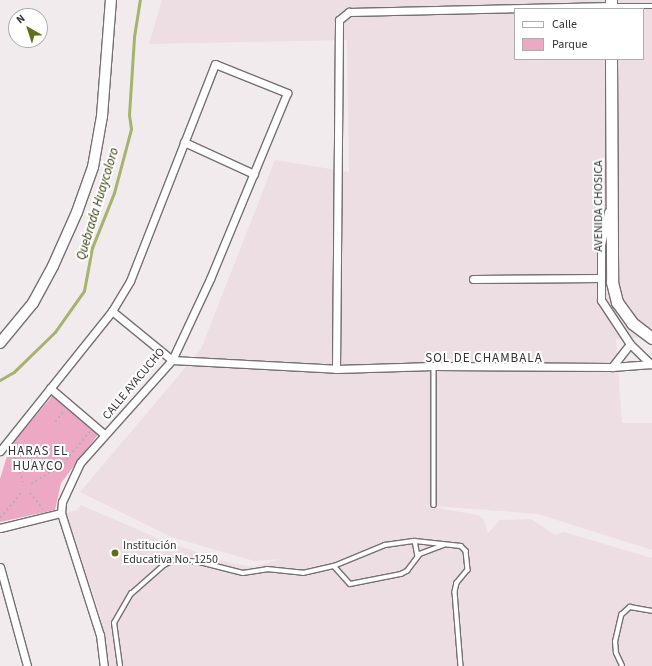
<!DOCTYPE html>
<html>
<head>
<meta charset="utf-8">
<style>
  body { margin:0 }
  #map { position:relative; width:652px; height:666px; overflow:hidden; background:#f2ebed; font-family:"Source Sans 3",sans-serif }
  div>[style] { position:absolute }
  .built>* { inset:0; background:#eddee3 }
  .green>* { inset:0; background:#eda9c3 }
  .stream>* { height:2.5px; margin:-1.25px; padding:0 1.25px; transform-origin:1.25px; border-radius:1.25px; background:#a6b36d }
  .path>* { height:1.5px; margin-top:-0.75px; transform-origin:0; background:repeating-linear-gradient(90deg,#b6b0b2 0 2px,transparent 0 5px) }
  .roads { filter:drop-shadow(1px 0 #767072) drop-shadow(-1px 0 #767072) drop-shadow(0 1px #767072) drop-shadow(0 -1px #767072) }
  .service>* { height:3.5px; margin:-1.75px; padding:0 1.75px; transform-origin:1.75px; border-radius:1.75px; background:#fff }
  .minor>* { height:7px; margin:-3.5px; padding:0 3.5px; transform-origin:3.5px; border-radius:3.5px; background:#fff }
  .secondary>* { height:10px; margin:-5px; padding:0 5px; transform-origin:5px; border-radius:5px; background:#fff }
  .primary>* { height:11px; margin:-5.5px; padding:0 5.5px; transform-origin:5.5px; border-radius:5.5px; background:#fff }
  .dots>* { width:11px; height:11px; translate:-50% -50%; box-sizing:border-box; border:2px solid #fff; border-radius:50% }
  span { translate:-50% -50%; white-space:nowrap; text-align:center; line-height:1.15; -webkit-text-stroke:4px #fff; paint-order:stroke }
  .street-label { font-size:12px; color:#373435 }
  .poi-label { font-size:12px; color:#373435 }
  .left { translate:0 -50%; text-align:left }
  .water-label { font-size:13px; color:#38400a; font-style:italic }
  .neighbourhood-label { font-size:13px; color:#373435; letter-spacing:1px }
  .legend { position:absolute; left:514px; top:8px; width:130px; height:52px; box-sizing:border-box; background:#fff; border:1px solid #afaeae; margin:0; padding:5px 7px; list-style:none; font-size:12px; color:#373435 }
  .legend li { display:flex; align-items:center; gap:8px; height:20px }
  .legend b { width:20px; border:1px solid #afaeae }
  .north { position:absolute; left:8px; top:8px; width:40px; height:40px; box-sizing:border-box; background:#fff; border:1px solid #afaeae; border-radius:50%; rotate:321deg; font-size:11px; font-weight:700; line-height:16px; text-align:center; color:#373435 }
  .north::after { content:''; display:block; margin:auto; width:14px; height:18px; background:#636f18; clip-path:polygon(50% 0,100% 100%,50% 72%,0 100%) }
</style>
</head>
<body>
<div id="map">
  <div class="built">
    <i style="clip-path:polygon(evenodd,162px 0,652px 0,652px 337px,616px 339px,622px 423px,652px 423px,652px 550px,538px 514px,421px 505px,478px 515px,484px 520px,488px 533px,500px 520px,531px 519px,555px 535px,564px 532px,652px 558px,652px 666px,110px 666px,100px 614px,66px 513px,77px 510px,81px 505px,164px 541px,230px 563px,254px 567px,281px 559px,254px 561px,171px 537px,80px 492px,201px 349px,275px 160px,349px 172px,347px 40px,149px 44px,162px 0,515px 9px,643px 9px,643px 59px,515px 59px,515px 9px)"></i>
  </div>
  <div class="green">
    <i style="clip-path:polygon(54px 394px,100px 432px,61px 483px,55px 510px,0 522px,0 479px,10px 446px)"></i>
  </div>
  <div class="stream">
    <i style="left:0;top:380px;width:16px;rotate:-30deg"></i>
    <i style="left:14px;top:372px;width:57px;rotate:-44.3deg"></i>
    <i style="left:55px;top:332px;width:50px;rotate:-54.7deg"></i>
    <i style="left:84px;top:291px;width:44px;rotate:-79.5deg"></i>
    <i style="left:92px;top:248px;width:59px;rotate:-68.2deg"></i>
    <i style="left:114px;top:193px;width:66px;rotate:-75.1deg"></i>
    <i style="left:131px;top:129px;width:14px;rotate:-98deg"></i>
    <i style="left:129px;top:115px;width:78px;rotate:-86.3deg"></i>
    <i style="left:134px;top:37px;width:37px;rotate:-81deg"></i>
  </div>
  <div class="path">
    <i style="left:55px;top:422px;width:14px;rotate:-51deg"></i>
    <i style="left:12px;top:448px;width:36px;rotate:72deg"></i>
    <i style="left:31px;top:484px;width:38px;rotate:-32deg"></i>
    <i style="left:63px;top:464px;width:43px;rotate:-50.7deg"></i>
    <i style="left:30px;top:493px;width:21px;rotate:51deg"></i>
    <i style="left:0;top:518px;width:33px;rotate:-50deg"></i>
  </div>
  <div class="roads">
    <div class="service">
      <i style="left:613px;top:6px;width:39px"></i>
      <i style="left:434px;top:366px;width:139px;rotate:90deg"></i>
      <i style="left:415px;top:541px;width:15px;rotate:79deg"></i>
      <i style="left:334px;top:566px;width:24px;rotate:48deg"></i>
      <i style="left:350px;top:584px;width:52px;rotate:-11.1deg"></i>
      <i style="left:401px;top:574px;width:7px;rotate:-27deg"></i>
      <i style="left:407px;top:571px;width:21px;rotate:-53deg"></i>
      <i style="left:420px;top:554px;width:25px;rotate:-21deg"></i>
      <i style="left:120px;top:666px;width:43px;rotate:-97.9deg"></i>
      <i style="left:114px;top:623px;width:34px;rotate:-60deg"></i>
      <i style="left:131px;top:594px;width:44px;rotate:-41.3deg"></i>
      <i style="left:164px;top:565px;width:11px;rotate:-27deg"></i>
      <i style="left:174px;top:560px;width:26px;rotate:4deg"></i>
      <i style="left:200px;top:562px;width:44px;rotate:14.3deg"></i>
      <i style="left:243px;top:573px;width:24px;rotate:-9deg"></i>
      <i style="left:267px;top:569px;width:36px;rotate:6deg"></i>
      <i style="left:303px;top:573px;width:32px;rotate:-13deg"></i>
      <i style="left:334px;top:566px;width:55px;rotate:-22.4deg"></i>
      <i style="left:385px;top:545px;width:30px;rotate:-8deg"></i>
      <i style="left:415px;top:541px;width:46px;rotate:6.2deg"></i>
      <i style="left:461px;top:546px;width:7px;rotate:45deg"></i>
      <i style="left:466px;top:551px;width:19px;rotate:84deg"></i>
      <i style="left:468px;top:570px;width:17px;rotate:130deg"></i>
      <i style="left:457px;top:583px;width:9px;rotate:103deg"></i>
      <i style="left:455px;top:592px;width:74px;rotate:85.4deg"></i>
      <i style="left:622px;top:666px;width:14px;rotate:-115deg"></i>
      <i style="left:616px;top:653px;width:11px;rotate:-95deg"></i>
      <i style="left:615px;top:642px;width:28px;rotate:-77deg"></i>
      <i style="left:621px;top:615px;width:12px;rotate:-42deg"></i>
      <i style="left:630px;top:607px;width:22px;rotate:10deg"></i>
    </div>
    <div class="minor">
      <i style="left:184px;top:142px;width:77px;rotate:24.6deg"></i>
      <i style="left:608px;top:212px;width:33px;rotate:102deg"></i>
      <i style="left:601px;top:244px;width:56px;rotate:90deg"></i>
      <i style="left:601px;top:300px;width:53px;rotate:56.6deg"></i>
      <i style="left:630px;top:344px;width:29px;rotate:44deg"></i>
      <i style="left:473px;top:279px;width:127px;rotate:-0.5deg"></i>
      <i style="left:112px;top:311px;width:77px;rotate:39.2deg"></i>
      <i style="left:172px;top:360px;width:164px;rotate:3.1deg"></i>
      <i style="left:336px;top:369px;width:98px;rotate:-1.8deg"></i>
      <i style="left:434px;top:366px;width:178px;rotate:0.3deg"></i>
      <i style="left:612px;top:367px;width:40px;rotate:-4.3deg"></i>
      <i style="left:612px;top:367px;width:29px;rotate:-52deg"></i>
      <i style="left:336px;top:369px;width:349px;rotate:-89.5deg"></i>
      <i style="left:339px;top:20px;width:13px;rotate:-39deg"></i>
      <i style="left:349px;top:12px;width:262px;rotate:-1.3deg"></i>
      <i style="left:50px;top:388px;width:72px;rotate:40.5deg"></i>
      <i style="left:0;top:451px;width:179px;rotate:-51.3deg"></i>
      <i style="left:112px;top:311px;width:35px;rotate:-59deg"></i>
      <i style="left:130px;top:281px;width:233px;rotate:-68.6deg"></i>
      <i style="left:215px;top:64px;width:78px;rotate:21.9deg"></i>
      <i style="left:287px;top:93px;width:201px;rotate:112.5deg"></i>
      <i style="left:210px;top:279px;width:89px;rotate:115.1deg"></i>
      <i style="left:172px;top:360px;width:138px;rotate:131.8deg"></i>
      <i style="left:80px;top:463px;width:43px;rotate:114.8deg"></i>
      <i style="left:62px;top:502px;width:11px;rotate:95deg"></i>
      <i style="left:61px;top:513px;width:128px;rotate:72.3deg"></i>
      <i style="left:100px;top:635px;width:31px;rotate:83deg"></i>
      <i style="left:0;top:528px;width:63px;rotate:-13.8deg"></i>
      <i style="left:0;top:567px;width:103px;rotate:74.7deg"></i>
    </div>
    <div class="secondary">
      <i style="left:0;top:343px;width:52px;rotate:-50.5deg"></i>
      <i style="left:33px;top:303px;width:42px;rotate:-61.6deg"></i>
      <i style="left:53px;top:266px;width:59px;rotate:-66deg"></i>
      <i style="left:77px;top:212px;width:48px;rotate:-70.4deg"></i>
      <i style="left:93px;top:167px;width:52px;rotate:-80deg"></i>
      <i style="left:102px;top:116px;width:116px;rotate:-85.6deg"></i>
    </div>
    <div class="primary">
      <i style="left:611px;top:9px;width:9px;rotate:-90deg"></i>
      <i style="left:611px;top:59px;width:223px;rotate:89.7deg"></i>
      <i style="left:612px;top:282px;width:21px;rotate:76deg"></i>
      <i style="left:617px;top:302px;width:26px;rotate:54deg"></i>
      <i style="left:632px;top:323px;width:25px;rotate:37deg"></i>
    </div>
  </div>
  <div class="dots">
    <i style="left:115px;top:553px;background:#636f18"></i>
  </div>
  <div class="street-label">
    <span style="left:599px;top:206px;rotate:-90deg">AVENIDA CHOSICA</span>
    <span style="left:134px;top:384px;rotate:-50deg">CALLE AYACUCHO</span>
  </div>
  <div class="poi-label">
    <span class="left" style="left:123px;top:553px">Institución<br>Educativa No. 1250</span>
  </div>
  <div class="water-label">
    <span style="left:98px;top:204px;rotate:-73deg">Quebrada Huaycoloro</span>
  </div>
  <div class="neighbourhood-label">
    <span style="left:484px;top:358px">SOL DE CHAMBALA</span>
    <span style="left:38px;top:459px">HARAS EL<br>HUAYCO</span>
  </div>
  <ul class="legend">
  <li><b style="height:5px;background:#fff"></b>Calle</li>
  <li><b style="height:11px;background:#eda9c3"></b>Parque</li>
  </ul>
  <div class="north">N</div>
</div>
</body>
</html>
